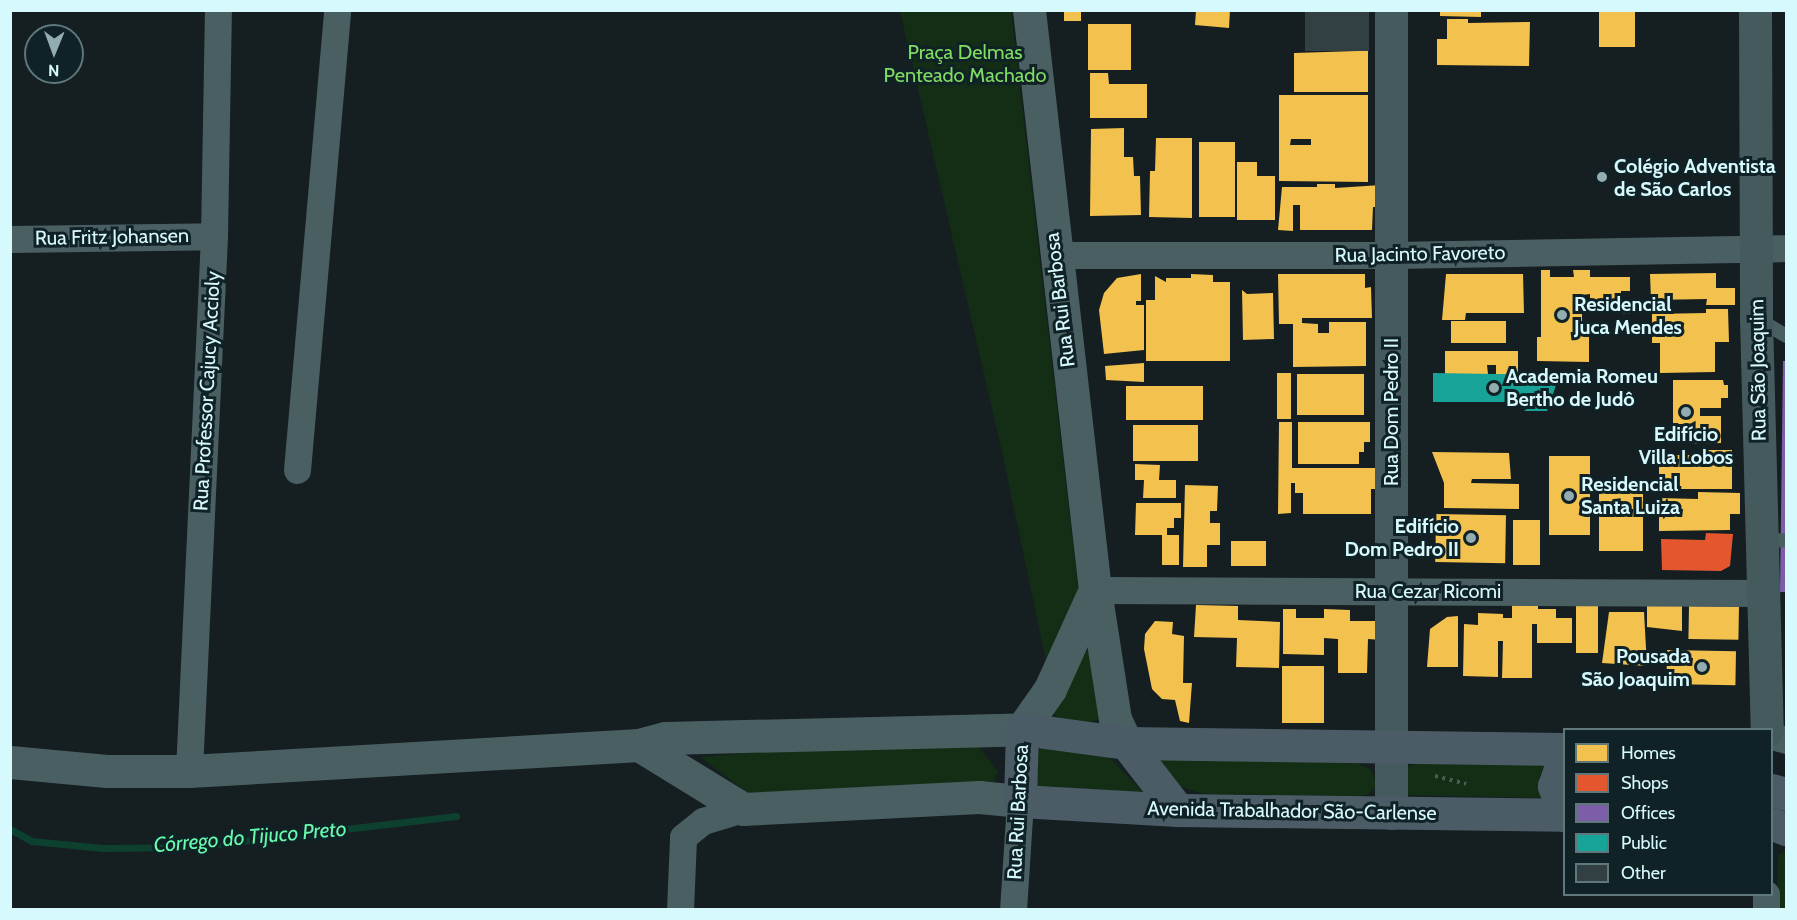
<!DOCTYPE html>
<html>
<head>
<meta charset="utf-8">
<style>
  body { margin:0 }
  #map { position:relative; width:1797px; height:920px; overflow:hidden; background:#151e21; font-family:Cabin,sans-serif }
  div>[style] { position:absolute }
  .green>* { inset:0; background:#142e15 }
  .homes>* { inset:0; background:#f2c14e; transform-origin:0 0 }
  .shops>* { inset:0; background:#e4572e }
  .offices>* { inset:0; background:#7b5ea7 }
  .public>* { inset:0; background:#17a398 }
  .stream>* { height:7px; margin:-3.5px; padding:0 3.5px; transform-origin:3.5px; border-radius:3.5px; background:#0d402e }
  .building>* { inset:0; background:#334043; transform-origin:0 0 }
  .path>* { height:4px; margin-top:-2px; transform-origin:0; background:repeating-linear-gradient(90deg,#455f53 0 3px,transparent 0 7.5px) }
  .service>* { height:14px; margin:-7px; padding:0 7px; transform-origin:7px; border-radius:7px; background:#4a5f62 }
  .minor>* { height:27px; margin:-13.5px; padding:0 13.5px; transform-origin:13.5px; border-radius:13.5px; background:#4a5f62 }
  .tertiary>* { height:33px; margin:-16.5px; padding:0 16.5px; transform-origin:16.5px; border-radius:16.5px; background:#4a5f62 }
  .secondary>* { height:33px; margin:-16.5px; padding:0 16.5px; transform-origin:16.5px; border-radius:16.5px; background:#445a5c }
  .primary>* { height:33px; margin:-16.5px; padding:0 16.5px; transform-origin:16.5px; border-radius:16.5px; background:#4b5c67 }
  .dots>* { width:16px; height:16px; translate:-50% -50%; box-sizing:border-box; border:3px solid #102226; border-radius:50% }
  span { translate:-50% -50%; white-space:nowrap; text-align:center; line-height:1.15; -webkit-text-stroke:6px #102226; paint-order:stroke }
  .park-label { font-size:20px; color:#80dd63 }
  .poi-label { font-size:20px; color:#d6f9fe; font-weight:700 }
  .left { translate:0 -50%; text-align:left }
  .right { translate:-100% -50%; text-align:right }
  .street-label { font-size:20px; color:#d6f9fe }
  .water-label { font-size:21px; color:#67fbad; font-style:italic }
  .frame { position:absolute; inset:0; border:12px solid #d6f9fe; pointer-events:none }
  .legend { position:absolute; left:1563px; top:728px; width:210px; height:168px; box-sizing:border-box; background:#102226; border:2px solid #5f787c; margin:0; padding:8px 10px; list-style:none; font-size:18px; color:#d6f9fe }
  .legend li { display:flex; align-items:center; gap:12px; height:30px }
  .legend b { width:30px; border:2px solid #5f787c }
  .north { position:absolute; left:24px; top:24px; width:60px; height:60px; box-sizing:border-box; background:#102226; border:2px solid #5f787c; border-radius:50%; rotate:181deg; font-size:16px; font-weight:700; line-height:24px; text-align:center; color:#d6f9fe }
  .north::after { content:''; display:block; margin:auto; width:21px; height:27px; background:#92acb1; clip-path:polygon(50% 0,100% 100%,50% 72%,0 100%) }
</style>
</head>
<body>
<div id="map">
  <div class="green">
    <i style="clip-path:polygon(900px 11px,1011px 11px,1079px 597px,1047px 666px,1002px 452px)"></i>
    <i style="clip-path:polygon(1089px 648px,1101px 719px,1087px 723px,1056px 717px,1051px 710px)"></i>
    <i style="clip-path:polygon(978px 746px,998px 772px,994px 782px,752px 796px,700px 757px,812px 748px)"></i>
    <i style="clip-path:polygon(1043px 748px,1106px 754px,1145px 794px,1040px 788px,1033px 782px,1038px 750px)"></i>
    <i style="clip-path:polygon(1158px 760px,1356px 762px,1371px 770px,1377px 786px,1367px 795px,1356px 796px,1203px 794px,1174px 784px)"></i>
    <i style="clip-path:polygon(1416px 762px,1545px 764px,1539px 778px,1545px 798px,1407px 795px,1405px 769px)"></i>
    <i style="clip-path:polygon(1786px 850px,1786px 909px,1777px 910px,1778px 855px)"></i>
  </div>
  <div class="homes">
    <i style="left:1064px;top:10px;width:17px;height:11px"></i>
    <i style="clip-path:polygon(1196px 10px,1230px 10px,1229px 28px,1195px 25px)"></i>
    <i style="clip-path:polygon(1440px 10px,1481px 10px,1481px 17px,1440px 16px)"></i>
    <i style="left:1599px;top:10px;width:36px;height:37px"></i>
    <i style="clip-path:polygon(1447px 19px,1468px 19px,1468px 23px,1530px 22px,1529px 66px,1437px 65px,1437px 39px,1447px 39px)"></i>
    <i style="left:1088px;top:24px;width:43px;height:46px"></i>
    <i style="clip-path:polygon(1357px 51px,1368px 51px,1368px 92px,1294px 92px,1294px 53px)"></i>
    <i style="clip-path:polygon(1090px 73px,1108px 73px,1109px 84px,1147px 84px,1147px 118px,1090px 118px)"></i>
    <i style="clip-path:polygon(evenodd,1279px 95px,1368px 95px,1368px 182px,1279px 181px,1279px 95px,1291px 139px,1311px 139px,1311px 145px,1290px 145px,1291px 139px)"></i>
    <i style="clip-path:polygon(1124px 128px,1124px 157px,1133px 157px,1134px 176px,1140px 176px,1141px 215px,1090px 216px,1091px 129px)"></i>
    <i style="clip-path:polygon(1156px 138px,1192px 138px,1192px 218px,1149px 217px,1150px 171px,1155px 171px)"></i>
    <i style="left:1199px;top:142px;width:36px;height:75px"></i>
    <i style="clip-path:polygon(1237px 162px,1257px 162px,1257px 176px,1275px 176px,1275px 220px,1237px 220px)"></i>
    <i style="clip-path:polygon(1317px 184px,1335px 184px,1335px 188px,1381px 185px,1381px 207px,1373px 207px,1372px 230px,1300px 230px,1300px 205px,1293px 205px,1293px 231px,1278px 230px,1282px 187px,1317px 187px)"></i>
    <i style="clip-path:polygon(1541px 270px,1550px 270px,1550px 277px,1574px 277px,1573px 270px,1590px 270px,1590px 277px,1630px 277px,1630px 291px,1621px 291px,1621px 300px,1631px 300px,1630px 314px,1590px 310px,1590px 294px,1582px 295px,1582px 335px,1589px 335px,1589px 362px,1537px 361px,1537px 337px,1541px 337px)"></i>
    <i style="clip-path:polygon(1716px 273px,1716px 288px,1735px 288px,1735px 305px,1706px 305px,1707px 299px,1651px 300px,1650px 274px)"></i>
    <i style="clip-path:polygon(1141px 274px,1141px 301px,1136px 301px,1136px 305px,1144px 305px,1144px 350px,1104px 354px,1099px 310px,1104px 293px,1117px 278px)"></i>
    <i style="clip-path:polygon(1191px 274px,1213px 275px,1213px 282px,1230px 282px,1230px 361px,1146px 361px,1146px 300px,1155px 300px,1155px 276px,1166px 282px,1166px 278px,1191px 278px)"></i>
    <i style="clip-path:polygon(1278px 274px,1365px 274px,1365px 288px,1371px 287px,1372px 318px,1302px 318px,1302px 323px,1318px 324px,1318px 333px,1329px 333px,1329px 322px,1366px 322px,1366px 366px,1293px 367px,1293px 324px,1279px 324px)"></i>
    <i style="clip-path:polygon(1446px 274px,1523px 274px,1524px 313px,1466px 313px,1465px 320px,1442px 320px)"></i>
    <i style="clip-path:polygon(1242px 290px,1247px 294px,1273px 293px,1274px 339px,1243px 340px)"></i>
    <i style="clip-path:polygon(1706px 309px,1728px 309px,1729px 342px,1715px 342px,1715px 372px,1660px 373px,1660px 343px,1652px 343px,1652px 314px,1706px 313px)"></i>
    <i style="left:1506px;top:321px;width:22px;height:55px;rotate:90deg"></i>
    <i style="clip-path:polygon(1445px 351px,1518px 351px,1518px 374px,1496px 374px,1496px 365px,1487px 365px,1488px 374px,1445px 374px)"></i>
    <i style="clip-path:polygon(1144px 363px,1144px 382px,1106px 380px,1105px 366px)"></i>
    <i style="left:1291px;top:373px;width:46px;height:14px;rotate:90deg"></i>
    <i style="left:1297px;top:374px;width:67px;height:41px"></i>
    <i style="clip-path:polygon(1673px 380px,1723px 380px,1724px 385px,1728px 385px,1728px 398px,1721px 398px,1721px 408px,1700px 408px,1700px 416px,1721px 416px,1721px 443px,1673px 444px)"></i>
    <i style="left:1126px;top:386px;width:77px;height:34px"></i>
    <i style="clip-path:polygon(1279px 422px,1292px 422px,1292px 468px,1385px 468px,1385px 489px,1371px 489px,1371px 514px,1303px 514px,1303px 493px,1295px 493px,1295px 483px,1291px 483px,1291px 513px,1278px 514px)"></i>
    <i style="clip-path:polygon(1298px 422px,1370px 422px,1370px 442px,1364px 442px,1364px 452px,1359px 452px,1359px 464px,1298px 464px)"></i>
    <i style="left:1198px;top:425px;width:36px;height:65px;rotate:90deg"></i>
    <i style="clip-path:polygon(1706px 450px,1732px 450px,1732px 489px,1659px 489px,1659px 455px,1706px 455px)"></i>
    <i style="clip-path:polygon(1432px 452px,1509px 453px,1511px 479px,1472px 479px,1471px 483px,1519px 484px,1519px 509px,1444px 508px,1444px 483px)"></i>
    <i style="left:1549px;top:456px;width:41px;height:79px"></i>
    <i style="clip-path:polygon(1135px 464px,1160px 465px,1159px 480px,1176px 480px,1176px 498px,1143px 498px,1144px 480px,1135px 480px)"></i>
    <i style="left:1599px;top:483px;width:44px;height:68px"></i>
    <i style="clip-path:polygon(1185px 485px,1218px 486px,1217px 511px,1210px 511px,1210px 523px,1220px 523px,1220px 545px,1207px 545px,1207px 567px,1183px 567px)"></i>
    <i style="clip-path:polygon(1698px 492px,1740px 493px,1740px 514px,1730px 514px,1730px 530px,1659px 531px,1659px 498px,1698px 499px)"></i>
    <i style="clip-path:polygon(1136px 503px,1181px 503px,1181px 518px,1174px 518px,1174px 528px,1167px 528px,1167px 535px,1179px 535px,1179px 565px,1162px 565px,1162px 535px,1135px 535px)"></i>
    <i style="left:1436px;top:514px;width:70px;height:48px;rotate:1deg"></i>
    <i style="left:1513px;top:520px;width:27px;height:45px"></i>
    <i style="left:1231px;top:541px;width:35px;height:25px"></i>
    <i style="clip-path:polygon(1512px 604px,1538px 604px,1538px 609px,1556px 609px,1556px 618px,1572px 618px,1572px 643px,1537px 643px,1537px 624px,1532px 624px,1532px 678px,1502px 678px,1503px 641px,1498px 641px,1498px 677px,1463px 676px,1464px 624px,1478px 625px,1478px 613px,1503px 614px,1503px 618px,1512px 618px)"></i>
    <i style="clip-path:polygon(1196px 605px,1238px 606px,1238px 620px,1280px 622px,1279px 668px,1236px 667px,1237px 638px,1194px 637px)"></i>
    <i style="left:1576px;top:605px;width:22px;height:48px"></i>
    <i style="clip-path:polygon(1647px 605px,1682px 605px,1682px 631px,1647px 627px)"></i>
    <i style="left:1689px;top:606px;width:50px;height:33px;rotate:1deg"></i>
    <i style="clip-path:polygon(1283px 609px,1296px 609px,1296px 618px,1324px 618px,1324px 609px,1350px 610px,1350px 621px,1376px 621px,1382px 640px,1368px 639px,1367px 673px,1338px 673px,1338px 639px,1324px 638px,1324px 655px,1283px 654px)"></i>
    <i style="clip-path:polygon(1609px 612px,1644px 612px,1647px 666px,1602px 663px)"></i>
    <i style="clip-path:polygon(1458px 616px,1458px 667px,1427px 667px,1430px 629px,1447px 617px)"></i>
    <i style="clip-path:polygon(1155px 621px,1173px 622px,1172px 634px,1184px 636px,1183px 683px,1192px 683px,1189px 723px,1180px 721px,1175px 700px,1162px 699px,1152px 689px,1144px 649px,1145px 634px)"></i>
    <i style="left:1667px;top:650px;width:69px;height:34px;rotate:1deg"></i>
    <i style="left:1282px;top:666px;width:42px;height:57px"></i>
  </div>
  <div class="shops">
    <i style="clip-path:polygon(1706px 533px,1733px 534px,1730px 566px,1721px 571px,1662px 570px,1661px 539px,1705px 540px)"></i>
  </div>
  <div class="offices">
    <i style="clip-path:polygon(1783px 361px,1786px 361px,1786px 592px,1780px 592px)"></i>
  </div>
  <div class="public">
    <i style="clip-path:polygon(1433px 373px,1496px 374px,1560px 374px,1547px 411px,1524px 411px,1537px 402px,1433px 402px)"></i>
  </div>
  <div class="stream">
    <i style="left:10px;top:829px;width:25px;rotate:29deg"></i>
    <i style="left:32px;top:841px;width:71px;rotate:5.6deg"></i>
    <i style="left:103px;top:848px;width:89px;rotate:-0.6deg"></i>
    <i style="left:192px;top:847px;width:266px;rotate:-6.7deg"></i>
  </div>
  <div class="building">
    <i style="left:1305px;top:10px;width:64px;height:41px"></i>
  </div>
  <div class="path">
    <i style="left:1435px;top:776px;width:32px;rotate:14deg"></i>
  </div>
  <div class="service">
    <i style="left:1758px;top:319px;width:33px;rotate:31deg"></i>
    <i style="left:1762px;top:541px;width:24px;rotate:-2deg"></i>
  </div>
  <div class="minor">
    <i style="left:10px;top:239px;width:204px;rotate:-0.8deg"></i>
    <i style="left:1054px;top:255px;width:338px"></i>
    <i style="left:1392px;top:255px;width:394px;rotate:-1deg"></i>
    <i style="left:297px;top:470px;width:462px;rotate:-85deg"></i>
    <i style="left:1095px;top:590px;width:667px;rotate:0.26deg"></i>
    <i style="left:1772px;top:736px;width:15px;rotate:16deg"></i>
    <i style="left:189px;top:771px;width:536px;rotate:-87.32deg"></i>
    <i style="left:214px;top:236px;width:226px;rotate:-89deg"></i>
    <i style="left:1766px;top:894px;width:16px;rotate:90deg"></i>
    <i style="left:680px;top:910px;width:73px;rotate:-87.6deg"></i>
    <i style="left:683px;top:837px;width:26px;rotate:-39deg"></i>
    <i style="left:703px;top:821px;width:42px;rotate:-16.7deg"></i>
    <i style="left:1013px;top:910px;width:109px;rotate:-86.3deg"></i>
  </div>
  <div class="tertiary">
    <i style="left:1029px;top:10px;width:584px;rotate:83.51deg"></i>
    <i style="left:1095px;top:590px;width:131px;rotate:81.2deg"></i>
    <i style="left:1115px;top:719px;width:26px;rotate:65deg"></i>
    <i style="left:639px;top:745px;width:122px;rotate:31.6deg"></i>
    <i style="left:743px;top:809px;width:236px;rotate:-2.9deg"></i>
    <i style="left:979px;top:797px;width:41px;rotate:5.6deg"></i>
    <i style="left:10px;top:762px;width:97px;rotate:5.3deg"></i>
    <i style="left:107px;top:771px;width:82px"></i>
    <i style="left:189px;top:771px;width:451px;rotate:-3.3deg"></i>
    <i style="left:639px;top:745px;width:27px;rotate:-15deg"></i>
    <i style="left:665px;top:738px;width:357px;rotate:-1.4deg"></i>
    <i style="left:1022px;top:729px;width:49px;rotate:-55deg"></i>
    <i style="left:1050px;top:689px;width:109px;rotate:-65.6deg"></i>
  </div>
  <div class="secondary">
    <i style="left:1755px;top:10px;width:308px;rotate:89.8deg"></i>
    <i style="left:1756px;top:318px;width:412px;rotate:88.5deg"></i>
    <i style="left:1391px;top:813px;width:803px;rotate:-90deg"></i>
  </div>
  <div class="primary">
    <i style="left:1126px;top:743px;width:85px;rotate:52.2deg"></i>
    <i style="left:1564px;top:749px;width:438px;rotate:-179.2deg"></i>
    <i style="left:1126px;top:743px;width:105px;rotate:-172.3deg"></i>
    <i style="left:1022px;top:729px;width:72px;rotate:91.6deg"></i>
    <i style="left:1020px;top:801px;width:158px;rotate:3.3deg"></i>
    <i style="left:1178px;top:810px;width:386px;rotate:0.7deg"></i>
    <i style="left:1772px;top:790px;width:15px;rotate:16deg"></i>
    <i style="left:1564px;top:815px;width:31px;rotate:-109deg"></i>
    <i style="left:1554px;top:786px;width:31px;rotate:-71deg"></i>
    <i style="left:1772px;top:824px;width:15px;rotate:20deg"></i>
  </div>
  <div class="dots">
    <i style="left:1602px;top:177px;background:#92acb1"></i>
    <i style="left:1562px;top:315px;background:#92acb1"></i>
    <i style="left:1494px;top:388px;background:#92acb1"></i>
    <i style="left:1686px;top:412px;background:#92acb1"></i>
    <i style="left:1569px;top:496px;background:#92acb1"></i>
    <i style="left:1471px;top:538px;background:#92acb1"></i>
    <i style="left:1702px;top:667px;background:#92acb1"></i>
  </div>
  <div class="park-label">
    <span style="left:965px;top:64px">Praça Delmas<br>Penteado Machado</span>
  </div>
  <div class="poi-label">
    <span class="left" style="left:1614px;top:178px">Colégio Adventista<br>de São Carlos</span>
    <span class="left" style="left:1574px;top:316px">Residencial<br>Juca Mendes</span>
    <span class="left" style="left:1506px;top:388px">Academia Romeu<br>Bertho de Judô</span>
    <span style="left:1686px;top:446px">Edifício<br>Villa Lobos</span>
    <span class="left" style="left:1581px;top:496px">Residencial<br>Santa Luiza</span>
    <span class="right" style="left:1459px;top:538px">Edifício<br>Dom Pedro II</span>
    <span class="right" style="left:1690px;top:668px">Pousada<br>São Joaquim</span>
  </div>
  <div class="street-label">
    <span style="left:112px;top:237px;rotate:-1deg">Rua Fritz Johansen</span>
    <span style="left:1420px;top:254px;rotate:-1deg">Rua Jacinto Favoreto</span>
    <span style="left:1060px;top:300px;rotate:-97deg">Rua Rui Barbosa</span>
    <span style="left:1758px;top:370px;rotate:-91deg">Rua São Joaquim</span>
    <span style="left:207px;top:391px;rotate:-87deg">Rua Professor Cajucy Accioly</span>
    <span style="left:1391px;top:412px;rotate:-90deg">Rua Dom Pedro II</span>
    <span style="left:1428px;top:591px">Rua Cezar Ricomi</span>
    <span style="left:1292px;top:811px;rotate:1deg">Avenida Trabalhador São-Carlense</span>
    <span style="left:1018px;top:812px;rotate:-87deg">Rua Rui Barbosa</span>
  </div>
  <div class="water-label">
    <span style="left:250px;top:837px;rotate:-5deg">Córrego do Tijuco Preto</span>
  </div>
  <div class="frame"></div>
  <ul class="legend">
  <li><b style="height:16px;background:#f2c14e"></b>Homes</li>
  <li><b style="height:16px;background:#e4572e"></b>Shops</li>
  <li><b style="height:16px;background:#7b5ea7"></b>Offices</li>
  <li><b style="height:16px;background:#17a398"></b>Public</li>
  <li><b style="height:16px;background:#334043"></b>Other</li>
  </ul>
  <div class="north">N</div>
</div>
</body>
</html>
